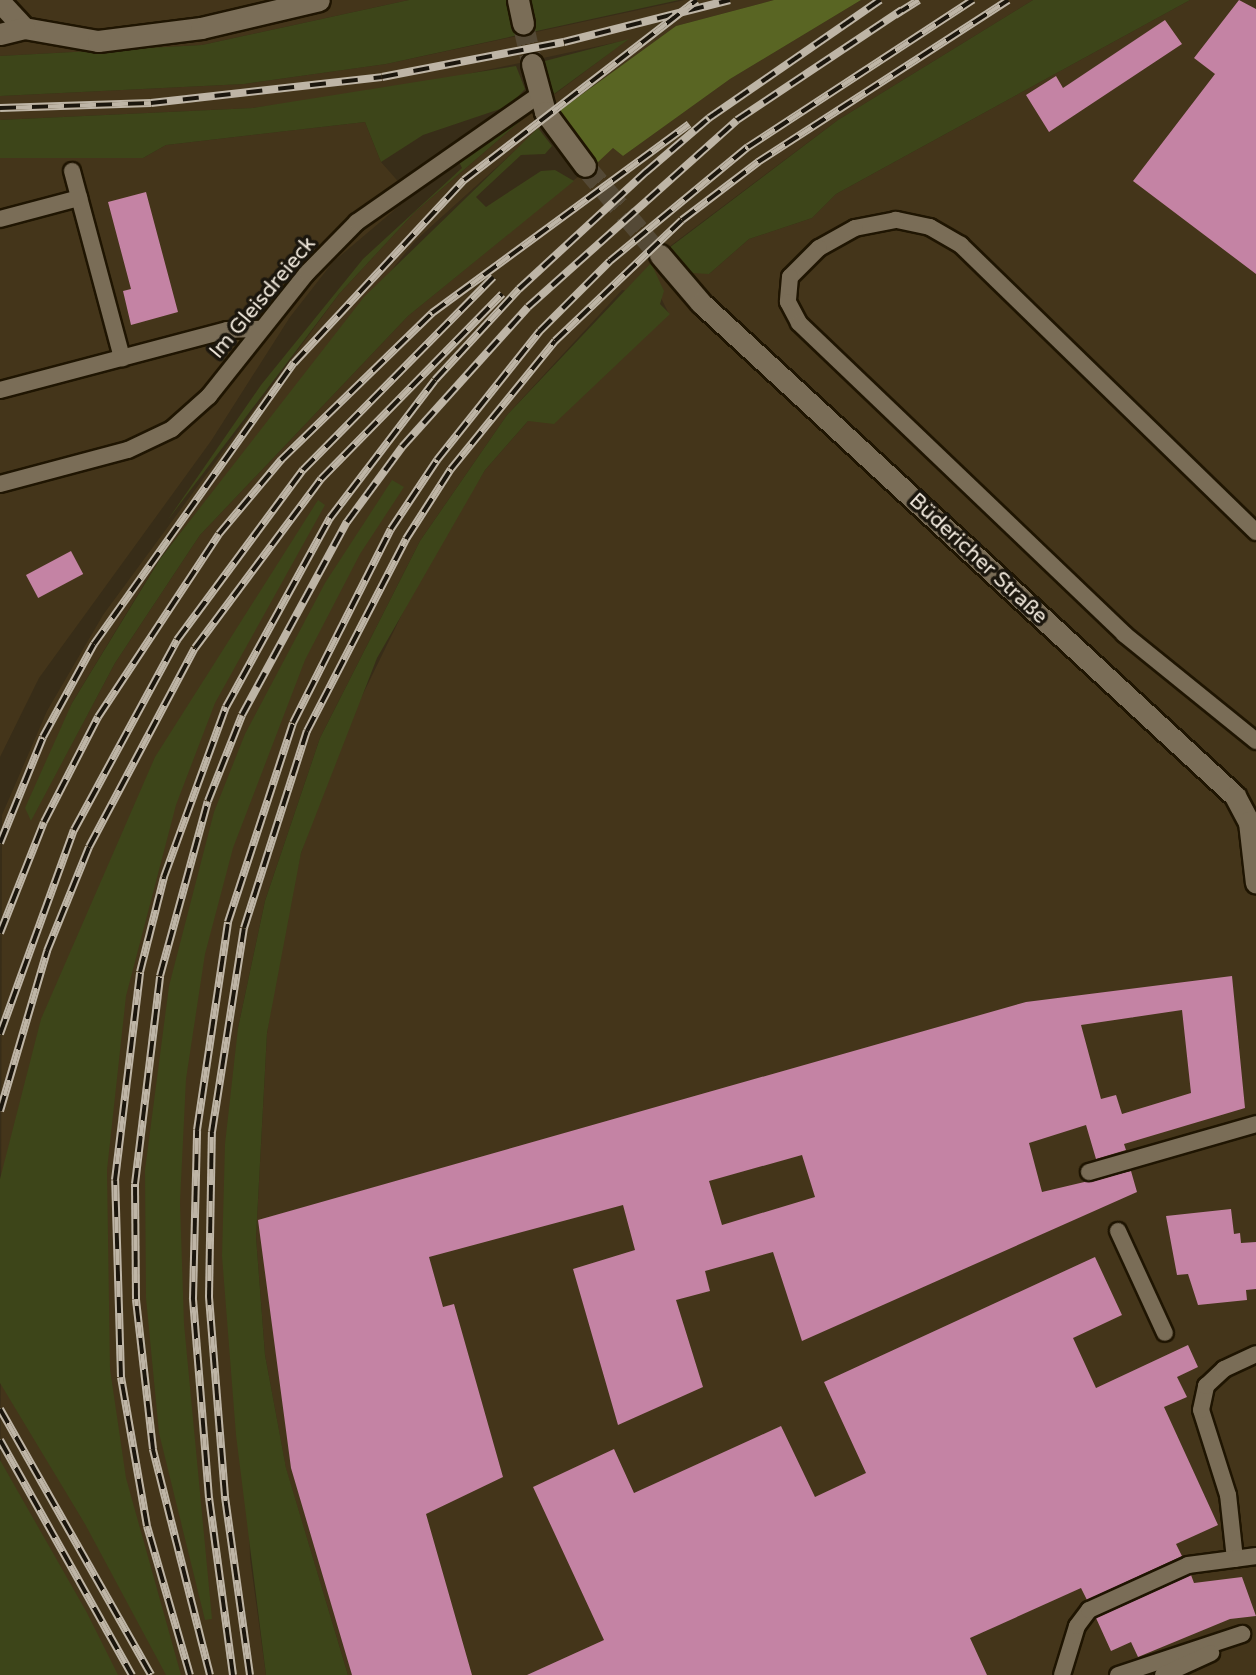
<!DOCTYPE html>
<html>
<head>
<meta charset="utf-8">
<style>
  body { margin:0 }
  #map { position:relative; width:1256px; height:1675px; overflow:hidden; background:#382d18; font-family:"Varela Round",sans-serif }
  div>[style] { position:absolute }
  .built>* { inset:0; background:#44351a }
  .green>* { inset:0; background:#3d4519 }
  .forest>* { inset:0; background:#596523 }
  .building>* { inset:0; background:#c483a4; transform-origin:0 0 }
  .street-tunnel>* { height:21px; margin-top:-10.5px; transform-origin:0; background:repeating-linear-gradient(90deg,#544936 0 21px,transparent 0 31px) }
  .roads { filter:drop-shadow(2px 0 #1f1502) drop-shadow(-2px 0 #1f1502) drop-shadow(0 2px #1f1502) drop-shadow(0 -2px #1f1502) }
  .lane>* { height:16px; margin:-8px; padding:0 8px; transform-origin:8px; border-radius:8px; background:#7a6d57 }
  .street>* { height:21px; margin:-10.5px; padding:0 10.5px; transform-origin:10.5px; border-radius:10.5px; background:#7a6d57 }
  .rail>* { height:8px; margin-top:-4px; transform-origin:0; background:repeating-linear-gradient(90deg,#1b160d 0 16px,#beb5a6 0 32px); box-sizing:border-box; border-block:2px solid #beb5a6 }
  span { translate:-50% -50%; white-space:nowrap; text-align:center; line-height:1.15; -webkit-text-stroke:7px #1b160d; paint-order:stroke }
  .street-label { font-size:21px; color:#f1e9dd }
</style>
</head>
<body>
<div id="map">
  <div class="built">
    <i style="clip-path:polygon(0 0,409px 0,202px 45px,0 56px)"></i>
    <i style="clip-path:polygon(685px 0,774px 0,676px 26px,559px 111px,415px 241px,160px 558px,72px 703px,31px 820px,115px 663px,200px 535px,408px 316px,613px 148px,623px 156px,730px 79px,861px 0,1033px 0,838px 120px,669px 247px,709px 274px,749px 239px,812px 218px,836px 194px,1190px 0,1256px 0,1256px 1675px,348px 1675px,286px 1469px,265px 1355px,256px 1237px,267px 1033px,282px 936px,301px 853px,338px 745px,427px 563px,485px 470px,528px 421px,669px 314px,660px 296px,622px 290px,507px 415px,420px 541px,320px 738px,265px 901px,238px 1028px,250px 1558px,266px 1675px,0 1675px,2px 815px,47px 711px,103px 615px,339px 294px,415px 212px,531px 112px,627px 40px,393px 90px,253px 108px,0 120px,0 96px,244px 84px,386px 64px)"></i>
    <i style="clip-path:polygon(365px 122px,381px 162px,411px 196px,333px 262px,290px 317px,211px 441px,39px 678px,0 757px,0 158px,143px 158px,166px 145px)"></i>
  </div>
  <div class="green">
    <i style="clip-path:polygon(409px 0,507px 0,513px 25px,536px 20px,530px 0,679px 0,386px 64px,244px 84px,0 96px,0 56px,202px 45px)"></i>
    <i style="clip-path:polygon(1033px 0,1190px 0,836px 194px,812px 218px,749px 239px,709px 274px,692px 273px,669px 248px,838px 120px)"></i>
    <i style="clip-path:polygon(629px 39px,554px 94px,541px 62px)"></i>
    <i style="clip-path:polygon(516px 66px,525px 89px,509px 106px,423px 135px,381px 162px,365px 122px,166px 145px,143px 158px,0 158px,0 120px,253px 108px)"></i>
    <i style="clip-path:polygon(531px 112px,415px 212px,339px 294px,167px 521px,261px 385px,363px 259px,462px 168px,459px 162px)"></i>
    <i style="clip-path:polygon(538px 128px,552px 146px,545px 154px,521px 155px,476px 197px,486px 207px,541px 171px,555px 170px,574px 181px,408px 316px,200px 535px,115px 663px,31px 821px,25px 808px,72px 703px,160px 559px,364px 297px)"></i>
    <i style="clip-path:polygon(651px 263px,664px 291px,660px 304px,670px 314px,554px 424px,528px 421px,485px 470px,377px 658px,301px 853px,267px 1033px,256px 1237px,265px 1355px,286px 1468px,348px 1675px,266px 1675px,236px 1435px,222px 1256px,225px 1144px,238px 1028px,265px 901px,320px 738px,420px 541px,507px 415px)"></i>
    <i style="clip-path:polygon(392px 480px,404px 487px,360px 554px,305px 660px,233px 848px,205px 954px,186px 1079px,180px 1202px,184px 1324px,212px 1619px,205px 1620px,159px 1433px,146px 1298px,145px 1170px,169px 986px,214px 812px,245px 734px,325px 583px)"></i>
    <i style="clip-path:polygon(318px 500px,325px 505px,215px 703px,176px 805px,126px 996px,107px 1170px,110px 1369px,126px 1478px,181px 1675px,166px 1675px,85px 1524px,0 1383px,0 1179px,41px 1019px,155px 757px)"></i>
    <i style="clip-path:polygon(0 1460px,86px 1611px,118px 1675px,0 1675px)"></i>
  </div>
  <div class="forest">
    <i style="clip-path:polygon(774px 0,861px 0,730px 79px,623px 156px,613px 148px,597px 163px,573px 135px,559px 111px,676px 26px)"></i>
  </div>
  <div class="building">
    <i style="clip-path:polygon(1239px 0,1256px 9px,1256px 274px,1133px 181px,1215px 74px,1194px 58px)"></i>
    <i style="clip-path:polygon(1165px 20px,1182px 44px,1049px 132px,1026px 95px,1056px 76px,1063px 88px)"></i>
    <i style="clip-path:polygon(146px 192px,178px 312px,131px 325px,123px 291px,131px 289px,108px 202px)"></i>
    <i style="left:71px;top:551px;width:26px;height:51px;rotate:62deg"></i>
    <i style="clip-path:polygon(evenodd,1232px 976px,1245px 1108px,1124px 1144px,1126px 1150px,1096px 1159px,1086px 1125px,1029px 1143px,1042px 1192px,1131px 1171px,1137px 1192px,802px 1341px,773px 1252px,705px 1271px,710px 1291px,676px 1300px,703px 1387px,618px 1425px,573px 1269px,635px 1250px,623px 1205px,429px 1257px,443px 1307px,454px 1304px,503px 1477px,426px 1514px,472px 1675px,352px 1675px,291px 1468px,258px 1220px,1026px 1002px,1232px 976px,1182px 1010px,1191px 1093px,1122px 1114px,1116px 1095px,1101px 1099px,1081px 1025px,1182px 1010px,1232px 976px,802px 1155px,815px 1197px,722px 1225px,709px 1181px,802px 1155px)"></i>
    <i style="clip-path:polygon(1231px 1209px,1234px 1234px,1240px 1233px,1241px 1243px,1256px 1242px,1256px 1289px,1246px 1290px,1247px 1300px,1198px 1305px,1188px 1274px,1177px 1275px,1166px 1216px)"></i>
    <i style="clip-path:polygon(1095px 1257px,1122px 1315px,1073px 1338px,1096px 1388px,1188px 1345px,1198px 1367px,1177px 1377px,1187px 1397px,1164px 1407px,1218px 1525px,1176px 1544px,1182px 1556px,1087px 1600px,1081px 1588px,970px 1638px,987px 1675px,527px 1675px,604px 1640px,533px 1487px,614px 1449px,634px 1493px,781px 1426px,815px 1497px,866px 1473px,824px 1382px)"></i>
    <i style="clip-path:polygon(1191px 1575px,1194px 1583px,1242px 1577px,1256px 1616px,1230px 1619px,1138px 1657px,1131px 1642px,1111px 1651px,1096px 1618px)"></i>
  </div>
  <div class="street-tunnel">
    <i style="left:523px;top:23px;width:42px;rotate:77.6deg"></i>
    <i style="left:585px;top:166px;width:116px;rotate:49.9deg"></i>
  </div>
  <div class="roads">
    <div class="lane">
      <i style="left:72px;top:171px;width:194px;rotate:75deg"></i>
      <i style="left:0;top:219px;width:82px;rotate:-14.9deg"></i>
      <i style="left:0;top:390px;width:235px;rotate:-14.8deg"></i>
      <i style="left:227px;top:330px;width:34px;rotate:-2deg"></i>
      <i style="left:0;top:484px;width:132px;rotate:-14.9deg"></i>
      <i style="left:128px;top:450px;width:49px;rotate:-25.5deg"></i>
      <i style="left:172px;top:429px;width:50px;rotate:-41.7deg"></i>
      <i style="left:209px;top:396px;width:157px;rotate:-51.5deg"></i>
      <i style="left:307px;top:273px;width:71px;rotate:-45.6deg"></i>
      <i style="left:357px;top:222px;width:222px;rotate:-34.9deg"></i>
      <i style="left:1256px;top:532px;width:412px;rotate:-135.8deg"></i>
      <i style="left:961px;top:245px;width:36px;rotate:-150deg"></i>
      <i style="left:930px;top:227px;width:35px;rotate:-168deg"></i>
      <i style="left:896px;top:220px;width:42px;rotate:169deg"></i>
      <i style="left:855px;top:228px;width:41px;rotate:150.9deg"></i>
      <i style="left:819px;top:248px;width:41px;rotate:135deg"></i>
      <i style="left:790px;top:277px;width:25px;rotate:95deg"></i>
      <i style="left:788px;top:302px;width:24px;rotate:62deg"></i>
      <i style="left:799px;top:323px;width:450px;rotate:43.7deg"></i>
      <i style="left:1124px;top:634px;width:170px;rotate:39deg"></i>
      <i style="left:1089px;top:1172px;width:174px;rotate:-16deg"></i>
      <i style="left:1118px;top:1231px;width:112px;rotate:65.3deg"></i>
      <i style="left:1235px;top:1559px;width:64px;rotate:-96.2deg"></i>
      <i style="left:1228px;top:1495px;width:89px;rotate:-107.6deg"></i>
      <i style="left:1201px;top:1410px;width:25px;rotate:-78deg"></i>
      <i style="left:1206px;top:1386px;width:25px;rotate:-43deg"></i>
      <i style="left:1224px;top:1369px;width:35px;rotate:-25deg"></i>
      <i style="left:1062px;top:1675px;width:51px;rotate:-73deg"></i>
      <i style="left:1077px;top:1626px;width:20px;rotate:-53deg"></i>
      <i style="left:1089px;top:1610px;width:109px;rotate:-24.4deg"></i>
      <i style="left:1188px;top:1565px;width:69px;rotate:-7.5deg"></i>
      <i style="left:1118px;top:1675px;width:131px;rotate:-18.3deg"></i>
      <i style="left:1163px;top:1675px;width:53px;rotate:-24.6deg"></i>
    </div>
    <div class="street">
      <i style="left:518px;top:0;width:24px;rotate:78deg"></i>
      <i style="left:0;top:2px;width:35px;rotate:47deg"></i>
      <i style="left:24px;top:28px;width:75px;rotate:10deg"></i>
      <i style="left:98px;top:41px;width:104px;rotate:-7.2deg"></i>
      <i style="left:201px;top:28px;width:121px;rotate:-13.3deg"></i>
      <i style="left:0;top:34px;width:25px;rotate:-14deg"></i>
      <i style="left:532px;top:64px;width:50px;rotate:74.8deg"></i>
      <i style="left:545px;top:112px;width:67px;rotate:53.5deg"></i>
      <i style="left:660px;top:255px;width:63px;rotate:49.5deg"></i>
      <i style="left:701px;top:303px;width:727px;rotate:42.71deg"></i>
      <i style="left:1235px;top:796px;width:30px;rotate:62deg"></i>
      <i style="left:1249px;top:822px;width:61px;rotate:83.5deg"></i>
    </div>
  </div>
  <div class="rail">
    <i style="left:895px;top:15px;width:28px;rotate:-32deg"></i>
    <i style="left:0;top:108px;width:151px;rotate:-1.9deg"></i>
    <i style="left:151px;top:103px;width:232px;rotate:-6.4deg"></i>
    <i style="left:382px;top:77px;width:185px;rotate:-10.9deg"></i>
    <i style="left:564px;top:42px;width:171px;rotate:-14.2deg"></i>
    <i style="left:0;top:843px;width:114px;rotate:-67.9deg"></i>
    <i style="left:43px;top:737px;width:106px;rotate:-61.3deg"></i>
    <i style="left:94px;top:644px;width:345px;rotate:-54.6deg"></i>
    <i style="left:294px;top:363px;width:250px;rotate:-47.1deg"></i>
    <i style="left:464px;top:180px;width:294px;rotate:-37.7deg"></i>
    <i style="left:0;top:933px;width:119px;rotate:-68.4deg"></i>
    <i style="left:44px;top:822px;width:118px;rotate:-62.8deg"></i>
    <i style="left:98px;top:717px;width:219px;rotate:-56.5deg"></i>
    <i style="left:219px;top:534px;width:97px;rotate:-50deg"></i>
    <i style="left:281px;top:460px;width:211px;rotate:-44.2deg"></i>
    <i style="left:432px;top:313px;width:319px;rotate:-36.3deg"></i>
    <i style="left:0;top:1034px;width:217px;rotate:-70.1deg"></i>
    <i style="left:74px;top:830px;width:216px;rotate:-61.5deg"></i>
    <i style="left:177px;top:640px;width:212px;rotate:-53.5deg"></i>
    <i style="left:303px;top:470px;width:271px;rotate:-45.4deg"></i>
    <i style="left:0;top:1111px;width:167px;rotate:-73.6deg"></i>
    <i style="left:47px;top:951px;width:112px;rotate:-68deg"></i>
    <i style="left:89px;top:847px;width:225px;rotate:-62deg"></i>
    <i style="left:195px;top:648px;width:211px;rotate:-53.3deg"></i>
    <i style="left:321px;top:479px;width:259px;rotate:-45.6deg"></i>
    <i style="left:0;top:1409px;width:306px;rotate:60.4deg"></i>
    <i style="left:0;top:1440px;width:270px;rotate:60.7deg"></i>
    <i style="left:190px;top:1675px;width:155px;rotate:-106.1deg"></i>
    <i style="left:147px;top:1526px;width:151px;rotate:-99.9deg"></i>
    <i style="left:121px;top:1377px;width:197px;rotate:-91.7deg"></i>
    <i style="left:115px;top:1180px;width:209px;rotate:-83.1deg"></i>
    <i style="left:140px;top:972px;width:98px;rotate:-75.8deg"></i>
    <i style="left:164px;top:877px;width:181px;rotate:-70deg"></i>
    <i style="left:226px;top:707px;width:216px;rotate:-61.2deg"></i>
    <i style="left:330px;top:518px;width:173px;rotate:-52.7deg"></i>
    <i style="left:435px;top:380px;width:124px;rotate:-47.3deg"></i>
    <i style="left:519px;top:289px;width:173px;rotate:-42.7deg"></i>
    <i style="left:646px;top:172px;width:83px;rotate:-40.6deg"></i>
    <i style="left:709px;top:118px;width:208px;rotate:-34.6deg"></i>
    <i style="left:210px;top:1675px;width:233px;rotate:-104.2deg"></i>
    <i style="left:153px;top:1449px;width:151px;rotate:-96.5deg"></i>
    <i style="left:136px;top:1299px;width:115px;rotate:-90.5deg"></i>
    <i style="left:135px;top:1184px;width:209px;rotate:-83.1deg"></i>
    <i style="left:160px;top:976px;width:181px;rotate:-74.7deg"></i>
    <i style="left:208px;top:801px;width:92px;rotate:-68.4deg"></i>
    <i style="left:242px;top:715px;width:220px;rotate:-61.5deg"></i>
    <i style="left:347px;top:522px;width:93px;rotate:-53.7deg"></i>
    <i style="left:402px;top:447px;width:188px;rotate:-48deg"></i>
    <i style="left:528px;top:307px;width:280px;rotate:-41.8deg"></i>
    <i style="left:737px;top:120px;width:198px;rotate:-33.7deg"></i>
    <i style="left:233px;top:1675px;width:179px;rotate:-97.7deg"></i>
    <i style="left:209px;top:1498px;width:201px;rotate:-94.6deg"></i>
    <i style="left:193px;top:1298px;width:168px;rotate:-88.6deg"></i>
    <i style="left:197px;top:1130px;width:210px;rotate:-81.5deg"></i>
    <i style="left:228px;top:922px;width:209px;rotate:-71.9deg"></i>
    <i style="left:293px;top:723px;width:217px;rotate:-63.2deg"></i>
    <i style="left:391px;top:529px;width:83px;rotate:-56.3deg"></i>
    <i style="left:437px;top:460px;width:165px;rotate:-51.4deg"></i>
    <i style="left:540px;top:331px;width:99px;rotate:-45deg"></i>
    <i style="left:610px;top:261px;width:179px;rotate:-39.6deg"></i>
    <i style="left:748px;top:147px;width:269px;rotate:-33.2deg"></i>
    <i style="left:250px;top:1675px;width:181px;rotate:-98deg"></i>
    <i style="left:225px;top:1496px;width:200px;rotate:-94.6deg"></i>
    <i style="left:209px;top:1297px;width:165px;rotate:-89deg"></i>
    <i style="left:212px;top:1132px;width:206px;rotate:-81.1deg"></i>
    <i style="left:244px;top:928px;width:207px;rotate:-72.3deg"></i>
    <i style="left:307px;top:731px;width:216px;rotate:-62.7deg"></i>
    <i style="left:406px;top:539px;width:83px;rotate:-57.3deg"></i>
    <i style="left:451px;top:469px;width:165px;rotate:-50.9deg"></i>
    <i style="left:555px;top:341px;width:175px;rotate:-43.6deg"></i>
    <i style="left:682px;top:220px;width:96px;rotate:-37.3deg"></i>
    <i style="left:758px;top:162px;width:298px;rotate:-32.9deg"></i>
  </div>
  <div class="street-label">
    <span style="left:263px;top:298px;rotate:-50deg">Im Gleisdreieck</span>
    <span style="left:978px;top:559px;rotate:43deg">Büdericher Straße</span>
  </div>
</div>
</body>
</html>
